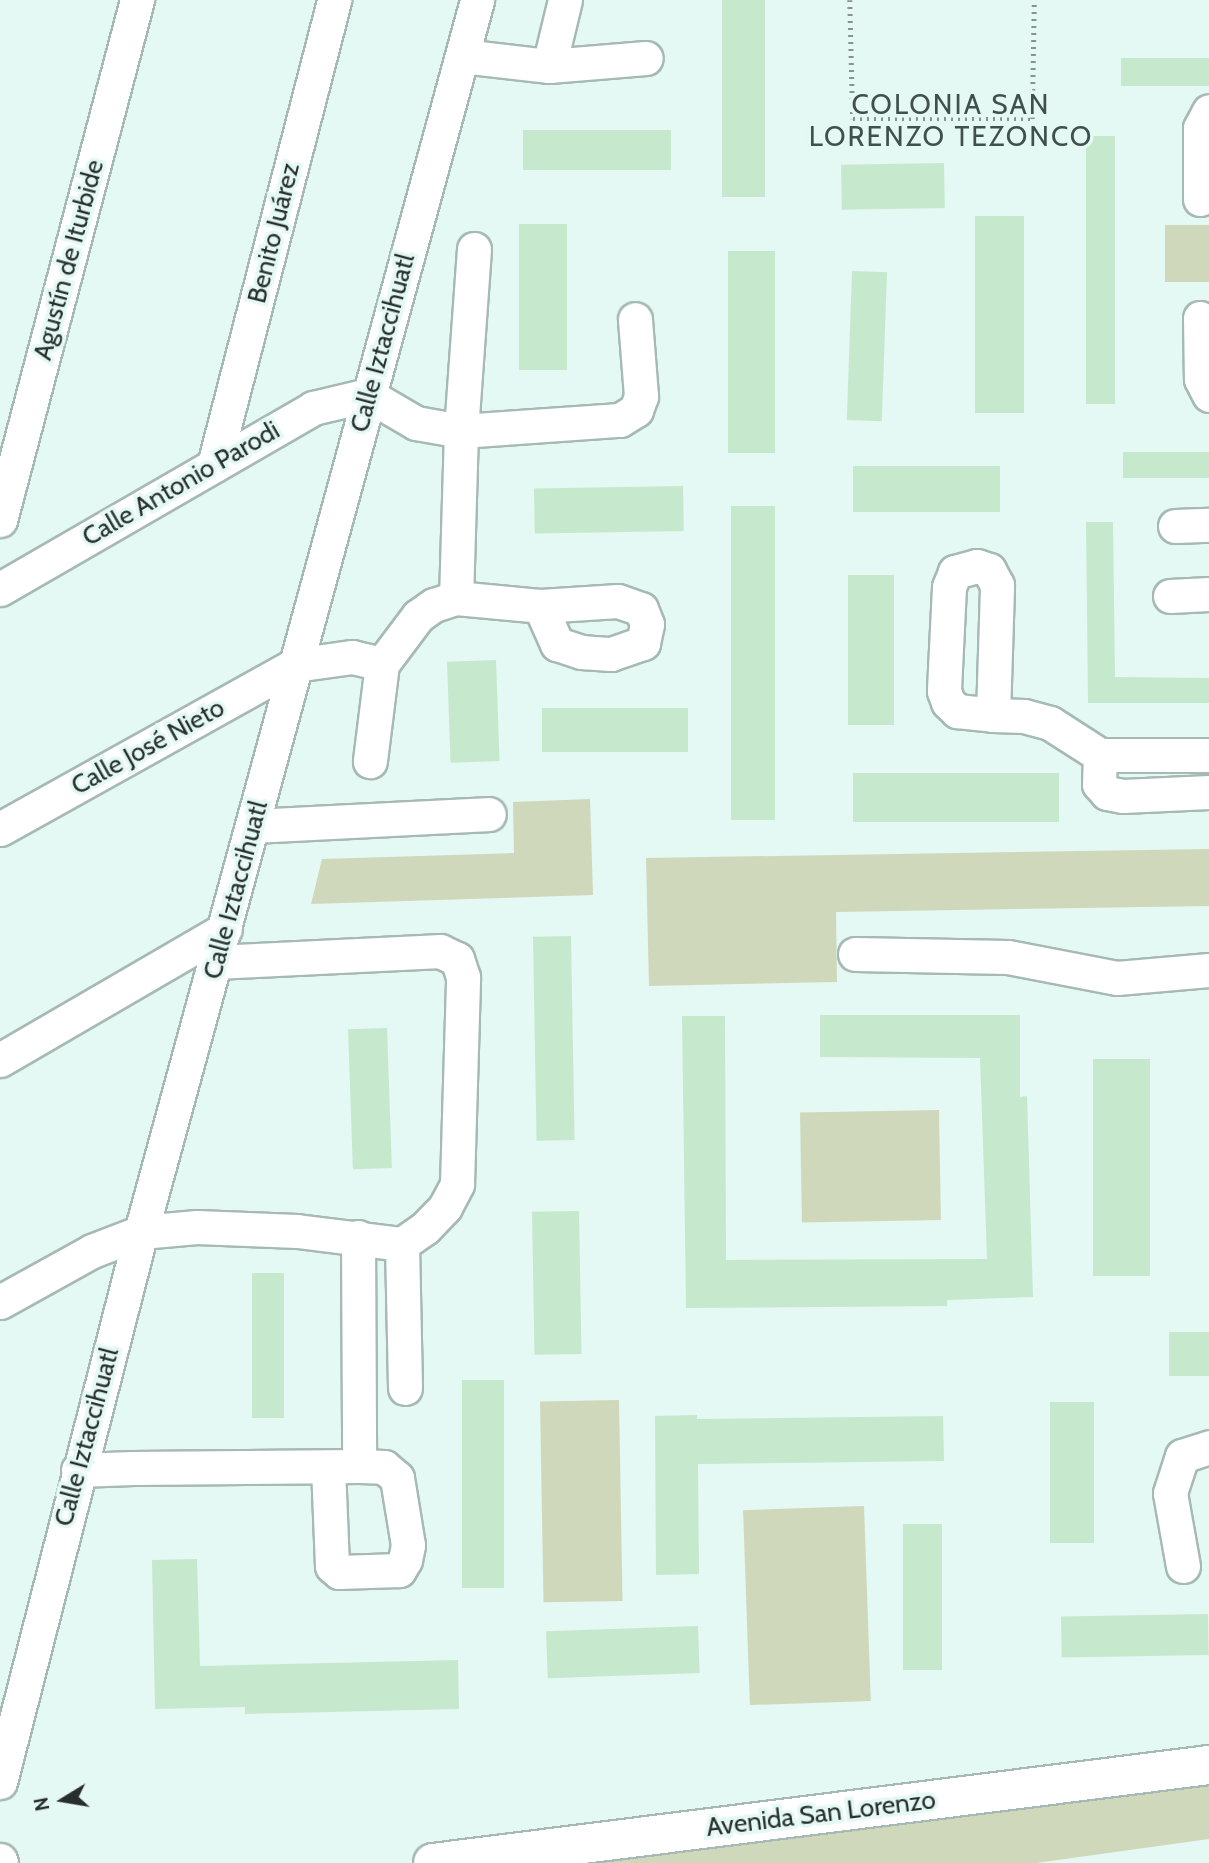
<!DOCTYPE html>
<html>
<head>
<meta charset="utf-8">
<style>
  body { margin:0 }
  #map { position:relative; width:1209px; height:1863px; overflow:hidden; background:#e4f8f4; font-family:Cabin,sans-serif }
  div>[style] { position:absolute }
  .green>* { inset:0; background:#cfd8ba; transform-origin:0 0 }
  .building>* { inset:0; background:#c6e8cd; transform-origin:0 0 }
  .path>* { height:4.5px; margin-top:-2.25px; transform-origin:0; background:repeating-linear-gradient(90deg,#869391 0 2px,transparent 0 7px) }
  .roads { filter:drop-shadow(2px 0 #a6b9b5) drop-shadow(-2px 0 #a6b9b5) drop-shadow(0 2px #a6b9b5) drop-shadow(0 -2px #a6b9b5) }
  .minor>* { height:33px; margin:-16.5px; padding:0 16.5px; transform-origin:16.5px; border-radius:16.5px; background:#fff }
  .major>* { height:38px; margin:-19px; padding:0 19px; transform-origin:19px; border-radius:19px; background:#fff }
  span { translate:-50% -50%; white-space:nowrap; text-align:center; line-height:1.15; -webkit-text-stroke:7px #e4f8f4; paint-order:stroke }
  .street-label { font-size:26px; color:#272e2d }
  .neighbourhood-label { font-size:28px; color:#40504d; letter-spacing:2px }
  .north { position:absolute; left:28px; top:1765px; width:70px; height:70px; -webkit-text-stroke:5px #e4f8f4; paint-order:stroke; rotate:259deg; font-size:19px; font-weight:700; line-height:28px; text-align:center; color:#272e2d }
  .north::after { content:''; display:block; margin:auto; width:24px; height:32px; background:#272e2d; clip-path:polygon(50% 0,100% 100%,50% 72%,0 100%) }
</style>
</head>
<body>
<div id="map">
  <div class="green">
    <i style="left:1165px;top:225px;width:44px;height:57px"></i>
    <i style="clip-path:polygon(590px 799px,593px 895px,311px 904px,322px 859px,514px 853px,513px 802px)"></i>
    <i style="clip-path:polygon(1209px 849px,1209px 906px,836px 912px,837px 982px,649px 986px,646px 858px)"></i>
    <i style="left:939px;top:1110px;width:110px;height:139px;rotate:89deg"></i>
    <i style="left:619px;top:1400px;width:201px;height:79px;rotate:89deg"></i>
    <i style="left:864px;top:1506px;width:195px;height:121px;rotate:88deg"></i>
    <i style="clip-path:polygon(1209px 1777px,1209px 1839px,1036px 1863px,498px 1863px)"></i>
  </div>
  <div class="building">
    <i style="left:722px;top:0;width:43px;height:197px"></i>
    <i style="left:1209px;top:58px;width:28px;height:88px;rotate:90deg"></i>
    <i style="left:671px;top:130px;width:40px;height:148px;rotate:90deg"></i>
    <i style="left:1086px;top:136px;width:29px;height:268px"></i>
    <i style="left:944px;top:163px;width:45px;height:103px;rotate:89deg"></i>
    <i style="left:975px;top:216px;width:49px;height:197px"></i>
    <i style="left:567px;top:224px;width:146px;height:48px;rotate:90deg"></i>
    <i style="left:728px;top:251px;width:47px;height:202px"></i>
    <i style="left:852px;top:271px;width:35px;height:149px;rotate:2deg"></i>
    <i style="left:1209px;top:452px;width:26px;height:86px;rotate:90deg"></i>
    <i style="left:853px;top:466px;width:147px;height:46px"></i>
    <i style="left:683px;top:486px;width:45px;height:149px;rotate:89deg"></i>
    <i style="left:731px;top:506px;width:44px;height:314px"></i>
    <i style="clip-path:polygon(1086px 522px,1113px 522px,1115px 677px,1209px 678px,1209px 703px,1088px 703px)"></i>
    <i style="left:848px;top:575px;width:46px;height:150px"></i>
    <i style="left:496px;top:660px;width:101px;height:49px;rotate:88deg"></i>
    <i style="left:688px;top:708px;width:44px;height:146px;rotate:90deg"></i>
    <i style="left:853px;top:773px;width:206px;height:49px"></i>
    <i style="left:571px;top:936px;width:204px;height:38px;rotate:89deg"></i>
    <i style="clip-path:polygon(820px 1015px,1020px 1015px,1020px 1097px,1027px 1096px,1033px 1297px,947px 1300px,947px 1306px,686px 1308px,682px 1016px,725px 1016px,726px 1260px,987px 1259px,980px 1058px,820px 1057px)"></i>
    <i style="left:387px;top:1028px;width:140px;height:39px;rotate:88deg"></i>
    <i style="left:1093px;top:1059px;width:57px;height:217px"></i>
    <i style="left:579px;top:1211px;width:143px;height:47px;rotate:89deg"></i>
    <i style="left:252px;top:1273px;width:32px;height:145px"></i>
    <i style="left:1209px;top:1332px;width:44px;height:40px;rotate:90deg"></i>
    <i style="left:462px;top:1380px;width:42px;height:208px"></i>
    <i style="left:1050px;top:1402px;width:44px;height:141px"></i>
    <i style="clip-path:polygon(697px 1415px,697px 1419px,943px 1416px,944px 1461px,698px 1464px,699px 1574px,656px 1575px,655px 1416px)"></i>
    <i style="left:903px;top:1524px;width:39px;height:146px"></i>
    <i style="clip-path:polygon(197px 1559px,200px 1666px,458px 1660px,459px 1709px,245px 1714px,245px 1707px,155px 1709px,152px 1560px)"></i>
    <i style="left:1208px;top:1614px;width:41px;height:147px;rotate:89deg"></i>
    <i style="left:698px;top:1626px;width:47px;height:152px;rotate:88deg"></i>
  </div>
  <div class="path">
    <i style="left:850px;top:0;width:119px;rotate:88.6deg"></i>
    <i style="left:853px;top:119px;width:179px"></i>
    <i style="left:1032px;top:119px;width:119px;rotate:-89deg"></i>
  </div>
  <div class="roads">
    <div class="minor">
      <i style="left:462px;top:56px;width:88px;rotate:6.6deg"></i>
      <i style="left:549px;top:66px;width:97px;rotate:-4.7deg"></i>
      <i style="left:549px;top:66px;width:68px;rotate:-76.4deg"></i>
      <i style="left:1200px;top:199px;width:71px;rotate:-90deg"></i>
      <i style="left:1200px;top:128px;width:19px;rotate:-62deg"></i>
      <i style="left:474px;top:249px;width:182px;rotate:94.1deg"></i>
      <i style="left:461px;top:431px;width:167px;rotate:91.7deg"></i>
      <i style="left:456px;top:598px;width:84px;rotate:5.4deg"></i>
      <i style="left:540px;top:606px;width:42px;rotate:65.9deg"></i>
      <i style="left:557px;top:644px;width:25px;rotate:18deg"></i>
      <i style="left:581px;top:652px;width:30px;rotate:4deg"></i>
      <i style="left:611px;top:654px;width:34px;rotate:-19deg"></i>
      <i style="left:643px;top:643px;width:19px;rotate:-78deg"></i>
      <i style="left:647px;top:624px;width:16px;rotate:-112deg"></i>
      <i style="left:641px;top:609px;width:24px;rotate:-161deg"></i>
      <i style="left:618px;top:601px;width:78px;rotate:176.3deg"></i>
      <i style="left:1200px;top:318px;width:61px;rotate:89.1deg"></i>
      <i style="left:1201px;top:379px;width:18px;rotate:63deg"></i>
      <i style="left:214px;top:465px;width:480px;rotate:-75.5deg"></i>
      <i style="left:0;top:520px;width:538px;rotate:-75.24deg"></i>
      <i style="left:1175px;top:526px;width:34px;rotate:-2deg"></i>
      <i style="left:0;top:589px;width:362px;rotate:-30deg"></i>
      <i style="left:313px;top:408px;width:57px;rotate:-13.3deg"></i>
      <i style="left:368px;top:395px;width:56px;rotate:30.3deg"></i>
      <i style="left:416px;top:423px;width:46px;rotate:10.1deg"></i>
      <i style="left:461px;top:431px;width:159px;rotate:-4deg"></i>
      <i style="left:620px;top:420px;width:19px;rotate:-32deg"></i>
      <i style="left:636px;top:410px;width:15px;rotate:-70deg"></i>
      <i style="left:641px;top:396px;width:77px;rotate:-94.5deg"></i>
      <i style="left:1170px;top:596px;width:39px;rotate:-3deg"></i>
      <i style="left:382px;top:664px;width:60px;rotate:-53.1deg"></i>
      <i style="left:418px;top:616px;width:19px;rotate:-35deg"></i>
      <i style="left:434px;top:605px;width:23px;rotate:-18deg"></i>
      <i style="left:993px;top:715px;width:130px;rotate:-88.2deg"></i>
      <i style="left:997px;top:585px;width:17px;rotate:-118deg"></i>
      <i style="left:989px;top:570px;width:13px;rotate:-162deg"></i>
      <i style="left:977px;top:566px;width:23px;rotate:165deg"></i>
      <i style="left:955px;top:572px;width:16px;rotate:112deg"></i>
      <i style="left:949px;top:587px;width:104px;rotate:92.8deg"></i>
      <i style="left:944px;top:691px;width:12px;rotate:70deg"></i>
      <i style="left:948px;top:702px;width:13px;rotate:45deg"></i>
      <i style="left:957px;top:711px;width:36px;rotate:6deg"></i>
      <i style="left:993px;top:715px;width:31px;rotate:2deg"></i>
      <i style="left:1024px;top:716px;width:27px;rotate:15deg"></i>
      <i style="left:1050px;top:723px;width:59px;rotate:32.6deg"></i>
      <i style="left:1100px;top:755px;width:29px;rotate:92deg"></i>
      <i style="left:1099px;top:784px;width:12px;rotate:48deg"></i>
      <i style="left:1107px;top:793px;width:16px;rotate:11deg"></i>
      <i style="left:1123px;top:796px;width:86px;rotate:-2.7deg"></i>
      <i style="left:1100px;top:755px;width:109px"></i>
      <i style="left:254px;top:826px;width:235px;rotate:-2.9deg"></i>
      <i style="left:0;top:829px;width:338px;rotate:-29.1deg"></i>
      <i style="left:295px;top:665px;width:58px;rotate:-8deg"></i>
      <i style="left:352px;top:657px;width:31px;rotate:13deg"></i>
      <i style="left:382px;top:664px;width:98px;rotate:97.1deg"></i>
      <i style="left:855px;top:954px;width:153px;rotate:1.1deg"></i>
      <i style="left:1008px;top:957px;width:111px;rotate:10.9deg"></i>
      <i style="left:1117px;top:978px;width:92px;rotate:-5deg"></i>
      <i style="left:0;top:1060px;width:260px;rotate:-30.2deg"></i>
      <i style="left:358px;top:1237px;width:229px;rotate:89.7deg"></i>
      <i style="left:402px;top:1244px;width:144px;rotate:88.8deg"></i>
      <i style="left:0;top:1302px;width:105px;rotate:-29deg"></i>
      <i style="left:92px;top:1251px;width:53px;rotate:-21.2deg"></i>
      <i style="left:141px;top:1232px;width:56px;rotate:-5.1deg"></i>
      <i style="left:197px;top:1227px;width:100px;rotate:2.3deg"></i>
      <i style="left:297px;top:1231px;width:106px;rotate:7.1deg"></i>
      <i style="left:402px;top:1244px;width:28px;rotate:-35deg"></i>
      <i style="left:425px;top:1228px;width:29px;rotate:-46deg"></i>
      <i style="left:445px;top:1207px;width:26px;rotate:-62deg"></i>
      <i style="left:457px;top:1184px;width:207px;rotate:-88.3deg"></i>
      <i style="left:463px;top:977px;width:19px;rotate:-108deg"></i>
      <i style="left:457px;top:959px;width:19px;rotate:-155deg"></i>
      <i style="left:440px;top:951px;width:224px;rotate:177.2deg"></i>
      <i style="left:78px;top:1470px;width:55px;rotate:-2.1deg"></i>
      <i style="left:133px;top:1468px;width:226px;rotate:-0.5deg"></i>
      <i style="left:359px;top:1466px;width:25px;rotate:2deg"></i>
      <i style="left:384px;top:1467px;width:17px;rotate:40deg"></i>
      <i style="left:397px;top:1478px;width:68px;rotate:80.7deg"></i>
      <i style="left:408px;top:1545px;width:15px;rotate:101deg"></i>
      <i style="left:405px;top:1560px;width:12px;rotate:121deg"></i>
      <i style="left:399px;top:1570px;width:60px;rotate:178.1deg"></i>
      <i style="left:339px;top:1572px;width:9px;rotate:-139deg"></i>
      <i style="left:332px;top:1566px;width:99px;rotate:-92.3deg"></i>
      <i style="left:1183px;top:1566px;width:74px;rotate:-100.1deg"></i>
      <i style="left:1170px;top:1493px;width:39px;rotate:-72deg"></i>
      <i style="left:1182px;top:1456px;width:28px;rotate:-18deg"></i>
      <i style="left:0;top:1782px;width:568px;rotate:-75.62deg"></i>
      <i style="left:141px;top:1232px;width:1277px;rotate:-74.74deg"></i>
      <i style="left:0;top:1860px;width:3px;rotate:72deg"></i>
    </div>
    <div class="major">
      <i style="left:433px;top:1863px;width:782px;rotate:-7.2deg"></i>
    </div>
  </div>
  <div class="street-label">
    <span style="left:274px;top:233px;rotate:-76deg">Benito Juárez</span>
    <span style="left:69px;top:260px;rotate:-75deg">Agustín de Iturbide</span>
    <span style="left:383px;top:343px;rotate:-75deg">Calle Iztaccihuatl</span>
    <span style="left:181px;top:484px;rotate:-30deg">Calle Antonio Parodi</span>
    <span style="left:148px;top:747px;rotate:-29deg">Calle José Nieto</span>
    <span style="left:236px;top:890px;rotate:-75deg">Calle Iztaccihuatl</span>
    <span style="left:87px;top:1437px;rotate:-75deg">Calle Iztaccihuatl</span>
    <span style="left:821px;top:1814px;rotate:-7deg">Avenida San Lorenzo</span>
  </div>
  <div class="neighbourhood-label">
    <span style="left:951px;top:120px">COLONIA SAN<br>LORENZO TEZONCO</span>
  </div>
  <div class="north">N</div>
</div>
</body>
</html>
